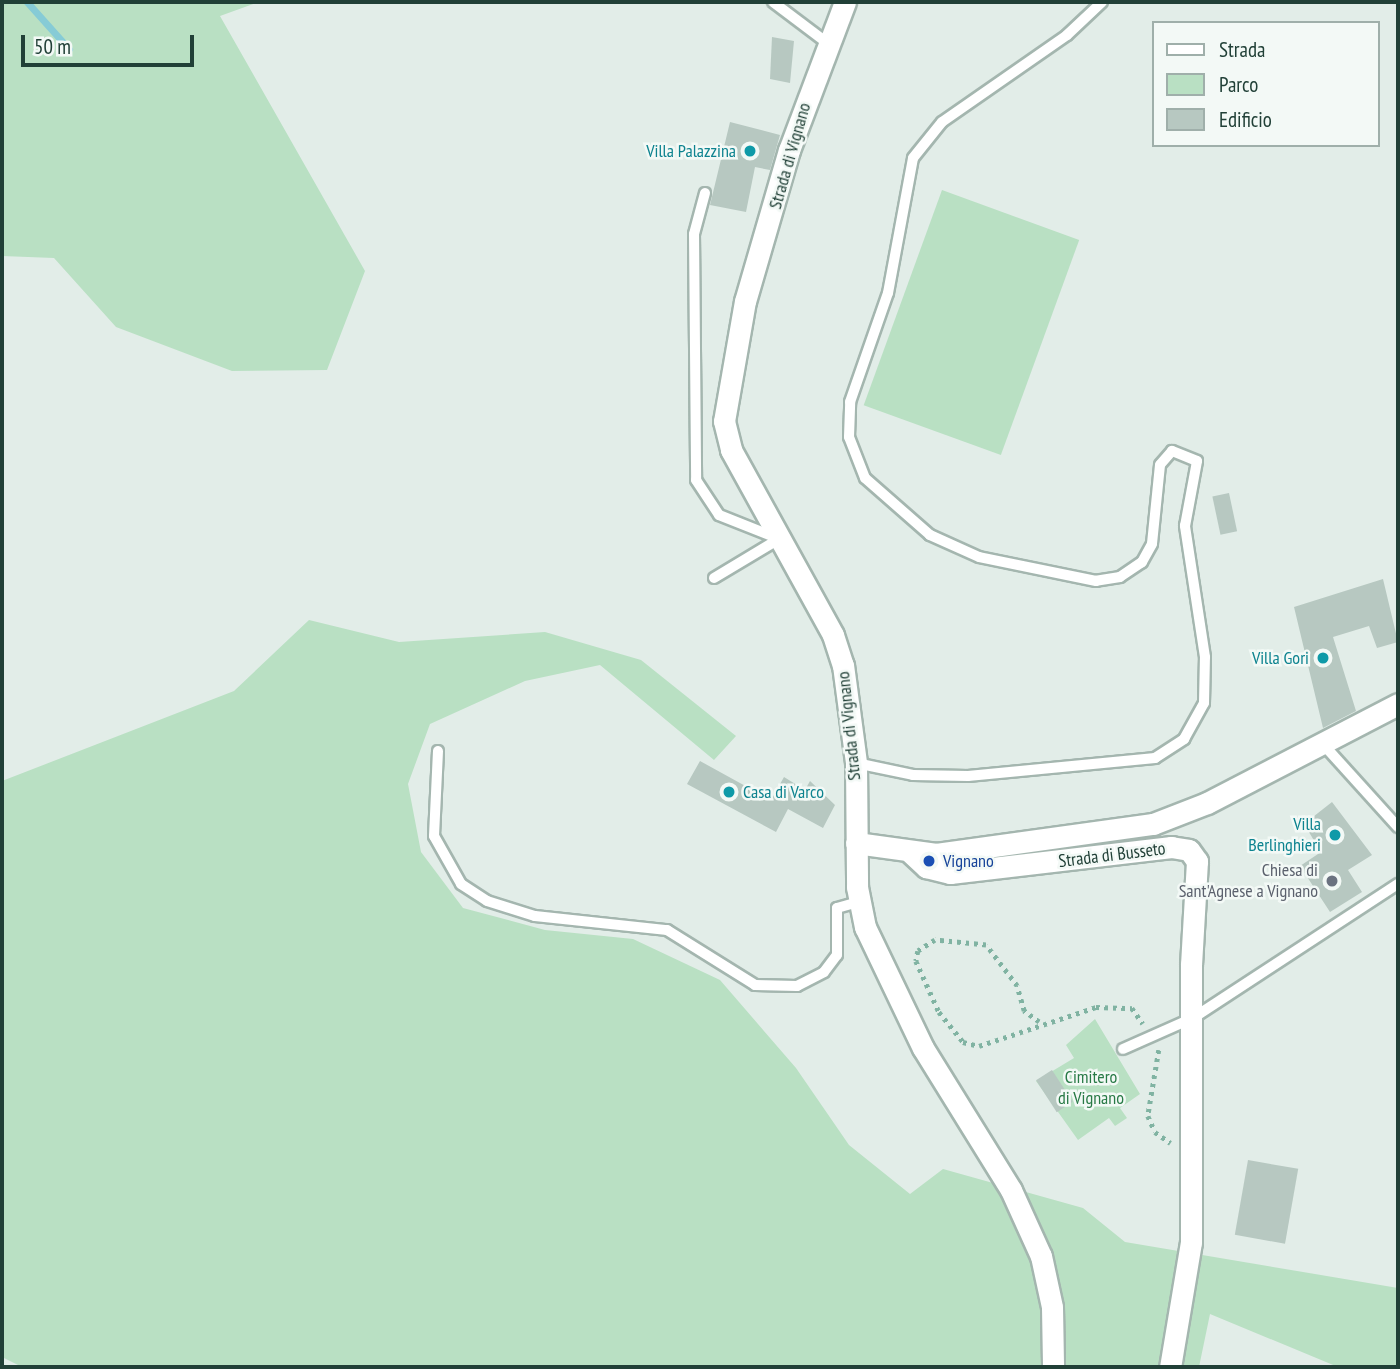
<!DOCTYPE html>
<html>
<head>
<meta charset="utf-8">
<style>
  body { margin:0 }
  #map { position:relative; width:1400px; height:1369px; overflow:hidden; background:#e2ede8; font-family:"PT Sans Narrow",sans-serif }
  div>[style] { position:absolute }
  .green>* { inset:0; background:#b9e0c3; transform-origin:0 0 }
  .stream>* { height:7px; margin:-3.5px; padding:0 3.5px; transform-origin:3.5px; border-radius:3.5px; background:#86cbd6 }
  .building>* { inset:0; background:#b7c8c1; transform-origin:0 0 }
  .path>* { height:4.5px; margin-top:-2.25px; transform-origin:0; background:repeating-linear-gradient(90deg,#80b3a2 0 3.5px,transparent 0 8.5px) }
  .roads { filter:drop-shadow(2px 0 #a4b6af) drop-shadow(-2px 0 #a4b6af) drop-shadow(0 2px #a4b6af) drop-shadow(0 -2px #a4b6af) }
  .service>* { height:10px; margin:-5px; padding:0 5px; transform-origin:5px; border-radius:5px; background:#fff }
  .minor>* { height:21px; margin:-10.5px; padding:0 10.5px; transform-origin:10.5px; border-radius:10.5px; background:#fff }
  .tertiary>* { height:21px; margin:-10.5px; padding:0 10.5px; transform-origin:10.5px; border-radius:10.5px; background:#fff }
  .dots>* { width:19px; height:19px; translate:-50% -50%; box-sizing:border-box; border:4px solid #f3f9f6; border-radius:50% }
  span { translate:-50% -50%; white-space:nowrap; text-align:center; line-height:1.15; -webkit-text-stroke:5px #f3f9f6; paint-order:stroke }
  .culture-label { font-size:18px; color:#0d838f }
  .right { translate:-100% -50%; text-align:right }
  .left { translate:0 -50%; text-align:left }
  .street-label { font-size:18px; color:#214037 }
  .transit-label { font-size:18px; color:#164399 }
  .worship-label { font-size:18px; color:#5b616d }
  .park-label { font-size:18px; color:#287a46 }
  .frame { position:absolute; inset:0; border:4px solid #214037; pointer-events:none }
  .legend { position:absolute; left:1152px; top:21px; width:228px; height:126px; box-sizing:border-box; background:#f3f9f6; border:2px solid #9fafaa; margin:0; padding:9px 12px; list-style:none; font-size:21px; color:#214037 }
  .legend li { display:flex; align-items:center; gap:14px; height:35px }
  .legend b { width:35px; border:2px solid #9fafaa }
  .scale { position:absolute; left:21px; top:35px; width:173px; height:32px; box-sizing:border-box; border:4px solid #214037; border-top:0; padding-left:9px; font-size:21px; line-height:24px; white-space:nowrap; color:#214037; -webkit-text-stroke:5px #f3f9f6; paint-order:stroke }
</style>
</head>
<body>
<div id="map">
  <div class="green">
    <i style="clip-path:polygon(2px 2px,259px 2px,220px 16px,365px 271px,327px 370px,232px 371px,116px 327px,54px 258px,2px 256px)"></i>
    <i style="left:942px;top:190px;width:146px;height:229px;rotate:20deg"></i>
    <i style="clip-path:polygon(309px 620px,399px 642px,545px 632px,641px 660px,736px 736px,714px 760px,600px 665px,525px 681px,430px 724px,408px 784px,421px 852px,463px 908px,545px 930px,633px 939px,720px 980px,796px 1068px,849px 1145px,910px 1194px,943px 1169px,1083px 1208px,1125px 1242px,1398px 1288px,1398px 1367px,1338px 1367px,1210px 1314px,1199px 1367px,22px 1367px,2px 1357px,2px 781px,234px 691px)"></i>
    <i style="clip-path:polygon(1095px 1019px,1140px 1094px,1120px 1108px,1127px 1118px,1115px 1126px,1109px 1118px,1078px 1140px,1036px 1081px,1074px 1058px,1066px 1045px)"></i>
  </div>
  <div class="stream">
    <i style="left:27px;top:2px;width:63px;rotate:48.2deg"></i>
  </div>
  <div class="building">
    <i style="clip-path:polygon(772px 37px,794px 41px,790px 83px,770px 79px)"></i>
    <i style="clip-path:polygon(730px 122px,780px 135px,770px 170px,755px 167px,746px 212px,710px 205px)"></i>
    <i style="left:1229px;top:493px;width:39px;height:17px;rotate:78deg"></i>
    <i style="clip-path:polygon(1383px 579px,1398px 642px,1377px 648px,1369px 626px,1333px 637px,1356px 711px,1323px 728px,1294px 607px)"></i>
    <i style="clip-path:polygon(700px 761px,771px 800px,784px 777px,805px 790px,810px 781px,835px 805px,823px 828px,788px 809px,776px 832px,687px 784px)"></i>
    <i style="clip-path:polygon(1332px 802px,1372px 855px,1348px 870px,1362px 892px,1330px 912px,1300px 866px,1321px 852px,1304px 824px)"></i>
    <i style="left:1052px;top:1070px;width:38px;height:19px;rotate:57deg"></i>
    <i style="left:1248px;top:1160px;width:51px;height:76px;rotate:10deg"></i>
  </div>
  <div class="path">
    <i style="left:1039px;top:1022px;width:19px;rotate:-144deg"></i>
    <i style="left:1024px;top:1011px;width:26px;rotate:-106deg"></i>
    <i style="left:1017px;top:986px;width:51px;rotate:-127.1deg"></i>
    <i style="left:986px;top:945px;width:51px;rotate:-174.4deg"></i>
    <i style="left:935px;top:940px;width:20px;rotate:147deg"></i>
    <i style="left:918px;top:951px;width:10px;rotate:101deg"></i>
    <i style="left:916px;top:961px;width:56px;rotate:65.7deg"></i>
    <i style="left:939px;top:1012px;width:38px;rotate:51deg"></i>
    <i style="left:963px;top:1042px;width:16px;rotate:14deg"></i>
    <i style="left:979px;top:1046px;width:123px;rotate:-18.4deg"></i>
    <i style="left:1096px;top:1007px;width:36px;rotate:2deg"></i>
    <i style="left:1132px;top:1008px;width:19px;rotate:55deg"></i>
    <i style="left:1159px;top:1050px;width:67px;rotate:99.5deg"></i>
    <i style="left:1148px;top:1116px;width:17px;rotate:66deg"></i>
    <i style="left:1155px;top:1132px;width:19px;rotate:35deg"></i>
  </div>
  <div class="roads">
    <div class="service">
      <i style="left:773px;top:2px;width:66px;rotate:37deg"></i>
      <i style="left:705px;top:193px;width:42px;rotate:105deg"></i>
      <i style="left:694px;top:234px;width:246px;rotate:89.5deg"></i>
      <i style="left:696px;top:480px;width:42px;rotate:56.7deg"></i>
      <i style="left:719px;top:515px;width:62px;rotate:21.6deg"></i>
      <i style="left:714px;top:578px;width:76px;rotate:-31deg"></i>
      <i style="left:1323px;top:744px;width:112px;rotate:47.9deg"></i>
      <i style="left:438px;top:751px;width:85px;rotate:92.7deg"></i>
      <i style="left:434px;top:836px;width:55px;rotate:60.6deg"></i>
      <i style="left:461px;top:884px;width:31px;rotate:33deg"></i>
      <i style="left:487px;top:901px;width:50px;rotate:17.4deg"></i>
      <i style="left:535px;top:916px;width:133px;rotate:6.1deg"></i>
      <i style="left:667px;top:930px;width:104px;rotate:32deg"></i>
      <i style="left:755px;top:985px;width:42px;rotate:1.4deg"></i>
      <i style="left:797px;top:986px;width:30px;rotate:-27deg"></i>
      <i style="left:824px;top:972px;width:21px;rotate:-53deg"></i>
      <i style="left:837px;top:955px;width:47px;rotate:-90deg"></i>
      <i style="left:837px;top:908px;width:22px;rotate:-16deg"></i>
      <i style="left:856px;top:763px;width:58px;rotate:11.9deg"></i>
      <i style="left:913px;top:775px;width:55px;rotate:1deg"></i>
      <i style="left:968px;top:776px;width:188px;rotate:-5.5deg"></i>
      <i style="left:1155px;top:758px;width:35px;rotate:-33deg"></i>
      <i style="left:1184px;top:739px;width:41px;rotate:-60.9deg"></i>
      <i style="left:1204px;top:703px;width:46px;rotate:-88.8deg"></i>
      <i style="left:1205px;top:657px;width:133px;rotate:-98.7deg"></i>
      <i style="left:1185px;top:526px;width:66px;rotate:-79.5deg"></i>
      <i style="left:1197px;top:461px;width:27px;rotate:-158deg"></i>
      <i style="left:1172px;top:451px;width:18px;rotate:131deg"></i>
      <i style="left:1160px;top:465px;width:79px;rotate:95.8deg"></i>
      <i style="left:1152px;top:544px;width:21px;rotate:119deg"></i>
      <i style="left:1142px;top:562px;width:27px;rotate:146deg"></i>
      <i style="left:1120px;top:577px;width:24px;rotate:171deg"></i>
      <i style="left:1096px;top:581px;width:119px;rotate:-168.4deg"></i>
      <i style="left:979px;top:557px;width:54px;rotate:-155.8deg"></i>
      <i style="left:930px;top:535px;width:86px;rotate:-138.8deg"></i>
      <i style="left:865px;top:478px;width:44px;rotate:-111.3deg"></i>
      <i style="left:849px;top:437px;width:35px;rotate:-88deg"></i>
      <i style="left:850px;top:402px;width:115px;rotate:-70.8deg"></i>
      <i style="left:888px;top:293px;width:137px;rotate:-79.5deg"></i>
      <i style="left:913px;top:158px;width:46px;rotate:-51.1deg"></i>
      <i style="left:942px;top:122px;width:152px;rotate:-34.8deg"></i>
      <i style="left:1067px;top:35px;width:48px;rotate:-43.3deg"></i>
      <i style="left:1123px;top:1049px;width:77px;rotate:-23.9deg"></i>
      <i style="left:1193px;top:1018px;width:245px;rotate:-33.2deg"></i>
    </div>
    <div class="minor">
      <i style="left:911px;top:853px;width:21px;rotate:43deg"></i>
      <i style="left:926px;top:867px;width:25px;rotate:14deg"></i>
      <i style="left:950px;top:873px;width:223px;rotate:-6.7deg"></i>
      <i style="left:1171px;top:847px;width:18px;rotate:9deg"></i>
      <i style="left:1189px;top:850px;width:14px;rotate:54deg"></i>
      <i style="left:1197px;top:861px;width:103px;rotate:93.3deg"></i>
      <i style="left:1191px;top:964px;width:278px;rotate:90deg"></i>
      <i style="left:1191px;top:1242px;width:127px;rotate:99.5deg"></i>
    </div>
    <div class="tertiary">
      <i style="left:845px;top:2px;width:158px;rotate:110.7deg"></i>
      <i style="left:789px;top:150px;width:157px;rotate:106.2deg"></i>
      <i style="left:745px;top:301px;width:122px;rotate:99.9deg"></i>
      <i style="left:724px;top:421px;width:30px;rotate:76deg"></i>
      <i style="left:731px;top:450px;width:211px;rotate:61.1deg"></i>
      <i style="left:833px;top:635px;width:32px;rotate:72deg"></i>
      <i style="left:843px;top:665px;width:99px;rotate:82.4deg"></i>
      <i style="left:856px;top:763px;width:124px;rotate:89.5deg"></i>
      <i style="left:857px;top:887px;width:41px;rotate:78.7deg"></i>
      <i style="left:865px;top:927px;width:134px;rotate:64.4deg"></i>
      <i style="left:923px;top:1048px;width:167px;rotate:58.2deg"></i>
      <i style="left:1011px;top:1190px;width:72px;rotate:65.6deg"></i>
      <i style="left:1041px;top:1256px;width:52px;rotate:77.8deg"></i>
      <i style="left:1052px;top:1307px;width:60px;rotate:89deg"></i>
      <i style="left:856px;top:843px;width:81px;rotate:7.8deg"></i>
      <i style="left:936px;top:854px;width:219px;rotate:-7.9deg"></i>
      <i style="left:1153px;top:824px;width:58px;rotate:-21.3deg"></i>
      <i style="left:1207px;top:803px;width:215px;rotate:-27.4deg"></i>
    </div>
  </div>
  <div class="dots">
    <i style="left:750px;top:151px;background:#0f9aa8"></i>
    <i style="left:1323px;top:658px;background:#0f9aa8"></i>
    <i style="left:729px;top:792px;background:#0f9aa8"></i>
    <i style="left:1335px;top:835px;background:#0f9aa8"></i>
    <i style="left:929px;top:861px;background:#1a4fb4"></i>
    <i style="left:1332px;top:881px;background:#6b7280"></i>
  </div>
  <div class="culture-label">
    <span class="right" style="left:736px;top:151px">Villa Palazzina</span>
    <span class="right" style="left:1309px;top:658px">Villa Gori</span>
    <span class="left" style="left:743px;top:792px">Casa di Varco</span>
    <span class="right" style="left:1321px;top:835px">Villa<br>Berlinghieri</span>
  </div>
  <div class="street-label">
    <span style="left:790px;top:156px;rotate:-74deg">Strada di Vignano</span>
    <span style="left:849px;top:726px;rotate:-96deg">Strada di Vignano</span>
    <span style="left:1112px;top:855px;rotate:-7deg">Strada di Busseto</span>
  </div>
  <div class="transit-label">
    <span class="left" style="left:943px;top:861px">Vignano</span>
  </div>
  <div class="worship-label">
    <span class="right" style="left:1318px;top:881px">Chiesa di<br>Sant'Agnese a Vignano</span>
  </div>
  <div class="park-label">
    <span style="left:1091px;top:1088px">Cimitero<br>di Vignano</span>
  </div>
  <div class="frame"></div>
  <ul class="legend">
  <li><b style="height:9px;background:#fff"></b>Strada</li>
  <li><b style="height:19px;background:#b9e0c3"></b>Parco</li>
  <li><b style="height:19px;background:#b7c8c1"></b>Edificio</li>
  </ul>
  <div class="scale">50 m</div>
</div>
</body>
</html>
